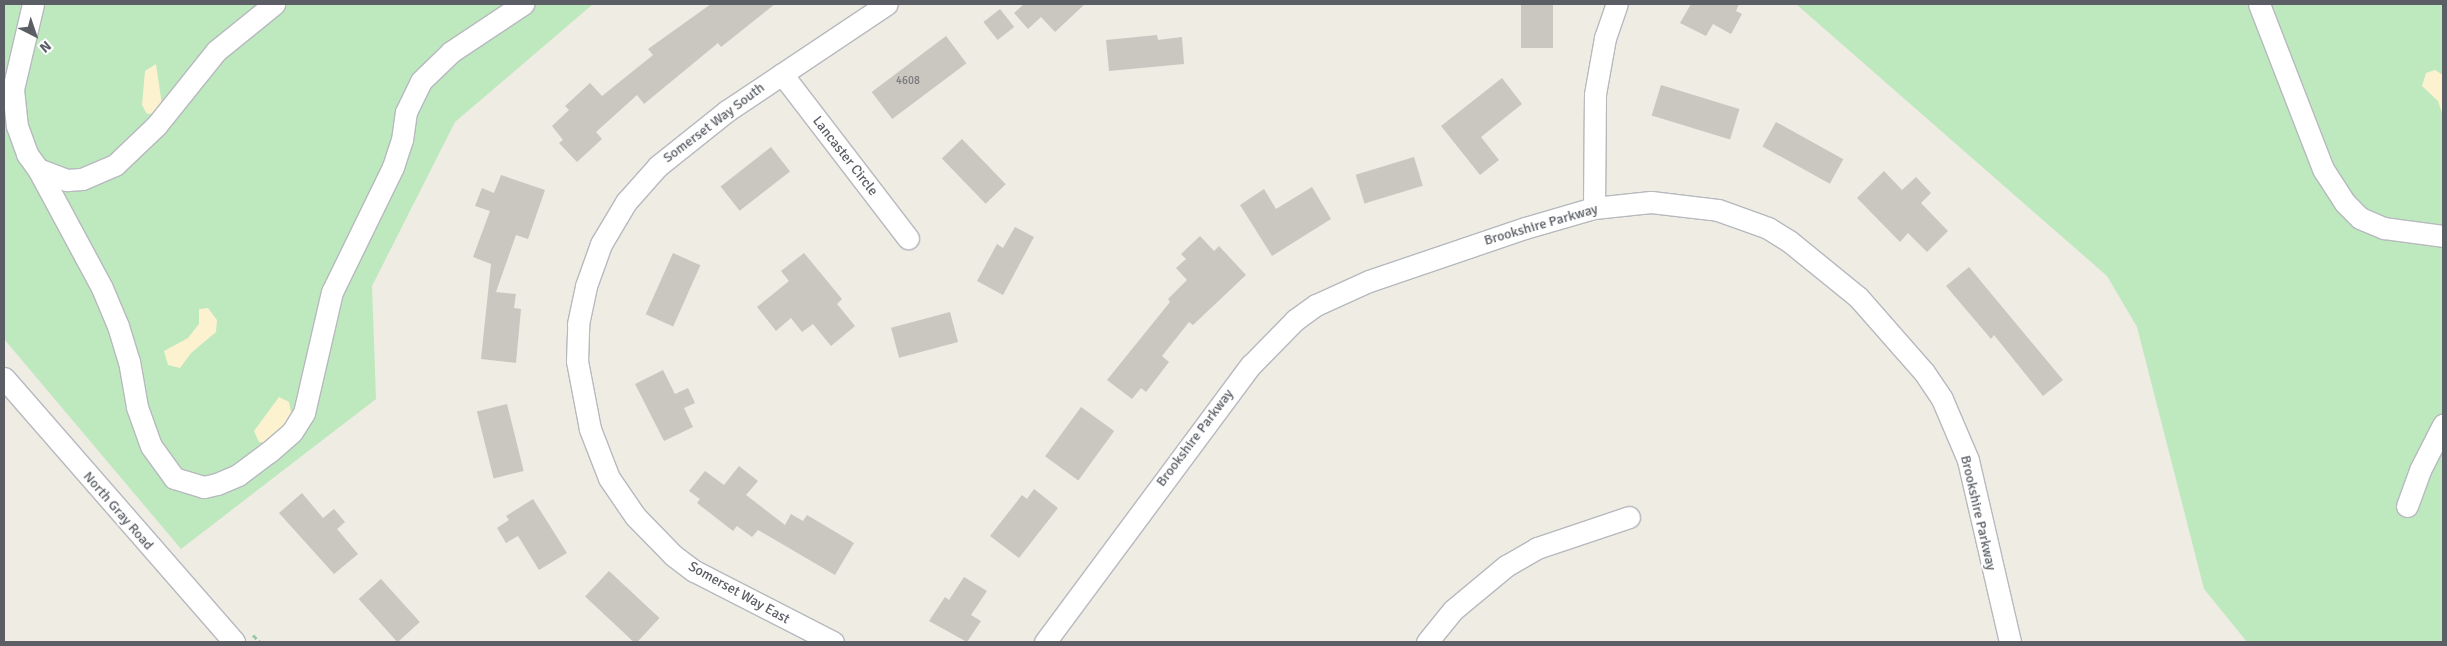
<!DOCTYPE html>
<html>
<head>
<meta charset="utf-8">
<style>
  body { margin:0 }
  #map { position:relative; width:2447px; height:646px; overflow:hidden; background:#efece3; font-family:Signika,sans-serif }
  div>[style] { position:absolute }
  .green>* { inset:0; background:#bee8be }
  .sand>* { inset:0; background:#fcf2d0 }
  .building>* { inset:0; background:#cac6c0; transform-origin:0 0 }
  .path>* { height:3px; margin-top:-1.5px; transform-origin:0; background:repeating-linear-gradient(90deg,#96caa6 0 5px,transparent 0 7.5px) }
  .roads { filter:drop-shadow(1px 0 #b6b9be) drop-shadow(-1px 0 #b6b9be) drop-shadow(0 1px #b6b9be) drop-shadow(0 -1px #b6b9be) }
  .minor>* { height:21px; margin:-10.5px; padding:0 10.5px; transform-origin:10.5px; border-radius:10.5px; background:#fff }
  span { translate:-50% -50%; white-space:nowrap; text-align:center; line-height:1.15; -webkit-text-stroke:4.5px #fff; paint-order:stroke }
  .number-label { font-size:11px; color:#77797c }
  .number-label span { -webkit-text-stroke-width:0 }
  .street-label { font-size:14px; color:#5b5f65 }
  .frame { position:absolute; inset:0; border:5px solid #5b5f65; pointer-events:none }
  .north { position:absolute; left:10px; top:10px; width:50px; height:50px; -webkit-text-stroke:4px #fff; paint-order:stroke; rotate:139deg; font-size:14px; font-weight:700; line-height:20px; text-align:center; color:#5b5f65 }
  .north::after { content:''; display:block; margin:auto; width:18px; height:22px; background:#5b5f65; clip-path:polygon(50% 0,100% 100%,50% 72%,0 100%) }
</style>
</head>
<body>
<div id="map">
  <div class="green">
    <i style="clip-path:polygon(4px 4px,593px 4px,455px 122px,372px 286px,376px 399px,181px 549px,4px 339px)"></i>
    <i style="clip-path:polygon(1796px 4px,2443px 4px,2443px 642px,2247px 642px,2204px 589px,2137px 327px,2107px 276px)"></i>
  </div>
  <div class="sand">
    <i style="clip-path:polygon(156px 64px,162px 105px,155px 113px,147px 114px,142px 105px,145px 71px)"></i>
    <i style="clip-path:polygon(2435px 70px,2443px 75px,2443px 116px,2438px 101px,2422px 86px,2426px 73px)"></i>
    <i style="clip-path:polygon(208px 308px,217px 320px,216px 332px,191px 353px,180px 368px,168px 365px,164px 351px,188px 338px,199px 324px,199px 309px)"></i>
    <i style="clip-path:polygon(279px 397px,289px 402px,293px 421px,267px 443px,259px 442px,254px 431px)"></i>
  </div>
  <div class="building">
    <i style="clip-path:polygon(711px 4px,775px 4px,721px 47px,718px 43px,644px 104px,637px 95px,596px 132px,602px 139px,577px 162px,559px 143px,563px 140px,552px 126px,569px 110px,565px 106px,590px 83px,602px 96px,653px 55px,648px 49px)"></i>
    <i style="clip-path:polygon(1024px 4px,1085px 4px,1055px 32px,1041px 17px,1028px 29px,1014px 13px)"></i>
    <i style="left:1521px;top:4px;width:32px;height:44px"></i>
    <i style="clip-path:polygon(1691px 4px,1739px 4px,1736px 11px,1742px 14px,1731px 34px,1713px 24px,1706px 36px,1680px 23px)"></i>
    <i style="left:1000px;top:9px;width:23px;height:21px;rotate:52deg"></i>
    <i style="clip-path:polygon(1157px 35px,1158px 40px,1182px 37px,1184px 64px,1109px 71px,1106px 40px)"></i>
    <i style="left:946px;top:36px;width:34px;height:93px;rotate:53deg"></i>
    <i style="clip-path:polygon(1502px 78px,1522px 104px,1481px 137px,1499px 160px,1480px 175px,1441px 126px)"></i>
    <i style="left:1661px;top:85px;width:82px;height:32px;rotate:17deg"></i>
    <i style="left:1776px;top:122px;width:77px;height:28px;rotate:29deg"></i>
    <i style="left:962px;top:139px;width:63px;height:28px;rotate:46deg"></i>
    <i style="left:771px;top:147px;width:31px;height:64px;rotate:52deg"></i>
    <i style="left:1414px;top:157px;width:30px;height:61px;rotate:73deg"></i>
    <i style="clip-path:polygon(1884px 171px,1902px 190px,1916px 177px,1931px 193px,1921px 203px,1948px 231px,1927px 252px,1908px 233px,1900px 242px,1857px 198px)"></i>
    <i style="clip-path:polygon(501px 175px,545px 190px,528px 239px,516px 235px,496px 292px,516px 294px,514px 308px,521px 309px,516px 363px,481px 359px,491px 264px,473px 257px,490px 211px,475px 206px,482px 188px,494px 193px)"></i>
    <i style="clip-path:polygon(1312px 187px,1331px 219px,1272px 256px,1240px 205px,1264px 189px,1276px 209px)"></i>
    <i style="clip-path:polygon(1015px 227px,1034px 237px,1003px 295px,977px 281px,997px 244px,1003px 248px)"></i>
    <i style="clip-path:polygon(1200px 236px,1214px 251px,1219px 246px,1246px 275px,1193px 325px,1189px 322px,1162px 356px,1169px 362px,1146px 392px,1141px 388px,1132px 399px,1107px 380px,1170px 302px,1168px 299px,1187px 280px,1176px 268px,1186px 259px,1181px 254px)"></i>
    <i style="left:673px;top:253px;width:30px;height:67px;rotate:24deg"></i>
    <i style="clip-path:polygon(804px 253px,842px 299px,837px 304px,855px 326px,831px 346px,813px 324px,802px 332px,791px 318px,776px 331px,757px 307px,789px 281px,781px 271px)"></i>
    <i style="clip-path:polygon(1969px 267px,2063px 380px,2043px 396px,1994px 335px,1991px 339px,1946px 286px)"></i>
    <i style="left:950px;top:312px;width:31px;height:61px;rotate:75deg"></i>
    <i style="clip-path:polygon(663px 370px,675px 394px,688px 388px,695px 403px,684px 408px,693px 427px,664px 441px,635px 384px)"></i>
    <i style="left:507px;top:404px;width:69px;height:31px;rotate:76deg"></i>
    <i style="left:1081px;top:407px;width:41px;height:61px;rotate:36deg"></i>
    <i style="clip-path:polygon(739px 466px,758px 481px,746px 495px,785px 525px,791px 514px,803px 521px,807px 515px,854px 543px,835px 575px,758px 530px,752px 537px,737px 526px,733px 531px,697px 503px,700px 499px,689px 491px,705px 471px,724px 485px)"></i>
    <i style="clip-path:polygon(1034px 489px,1058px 508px,1019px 558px,990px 536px,1022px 495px,1027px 499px)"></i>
    <i style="clip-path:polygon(302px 493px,323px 518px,334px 509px,345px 522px,337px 529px,358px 554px,334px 574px,279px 513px)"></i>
    <i style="clip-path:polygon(533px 499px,567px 553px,539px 570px,518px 536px,506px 543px,497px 528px,509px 520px,506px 516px)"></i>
    <i style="left:609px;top:571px;width:69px;height:35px;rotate:43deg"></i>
    <i style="clip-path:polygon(964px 577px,987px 591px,971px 615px,981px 621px,967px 642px,929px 621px,945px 597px,949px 600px)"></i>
    <i style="left:381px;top:579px;width:58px;height:30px;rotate:48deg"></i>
  </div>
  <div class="path">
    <i style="left:253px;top:635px;width:10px;rotate:45deg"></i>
  </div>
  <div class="roads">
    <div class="minor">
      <i style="left:33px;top:4px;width:87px;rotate:103.2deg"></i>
      <i style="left:13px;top:89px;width:37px;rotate:84deg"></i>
      <i style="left:17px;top:126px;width:30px;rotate:70deg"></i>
      <i style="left:27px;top:154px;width:19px;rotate:54deg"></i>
      <i style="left:38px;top:169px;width:31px;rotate:21deg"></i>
      <i style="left:67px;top:180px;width:15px;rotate:-4deg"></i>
      <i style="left:82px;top:179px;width:36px;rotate:-23deg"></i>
      <i style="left:115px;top:165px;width:57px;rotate:-43.6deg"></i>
      <i style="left:156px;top:126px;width:96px;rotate:-51.3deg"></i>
      <i style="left:216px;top:51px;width:75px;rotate:-39deg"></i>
      <i style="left:2259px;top:4px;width:177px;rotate:68.8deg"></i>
      <i style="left:2323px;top:169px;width:40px;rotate:57.1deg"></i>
      <i style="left:2345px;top:203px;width:21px;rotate:45deg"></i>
      <i style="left:2360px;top:218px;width:26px;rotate:23deg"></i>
      <i style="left:2384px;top:228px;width:60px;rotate:7.7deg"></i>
      <i style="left:782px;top:74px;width:207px;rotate:52.5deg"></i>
      <i style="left:38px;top:169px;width:135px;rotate:61.7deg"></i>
      <i style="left:102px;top:288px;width:41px;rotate:67.2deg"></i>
      <i style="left:118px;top:326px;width:37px;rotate:73deg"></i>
      <i style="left:129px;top:361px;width:47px;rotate:80.1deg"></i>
      <i style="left:137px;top:407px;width:41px;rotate:70.3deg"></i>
      <i style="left:151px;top:446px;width:39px;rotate:54deg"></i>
      <i style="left:174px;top:478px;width:31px;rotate:17deg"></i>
      <i style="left:204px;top:487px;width:13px;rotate:-13deg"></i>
      <i style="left:217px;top:484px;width:23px;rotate:-23deg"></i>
      <i style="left:238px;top:475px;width:39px;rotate:-37deg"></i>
      <i style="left:269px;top:452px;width:30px;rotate:-41deg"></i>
      <i style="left:292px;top:432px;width:22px;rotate:-58deg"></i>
      <i style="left:304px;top:413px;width:124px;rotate:-77deg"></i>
      <i style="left:332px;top:292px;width:139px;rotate:-64deg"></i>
      <i style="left:393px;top:167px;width:28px;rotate:-72deg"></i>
      <i style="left:402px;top:140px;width:28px;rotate:-82deg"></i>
      <i style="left:406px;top:112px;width:34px;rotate:-64deg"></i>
      <i style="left:421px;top:81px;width:42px;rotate:-44deg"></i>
      <i style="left:451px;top:52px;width:87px;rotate:-33.7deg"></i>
      <i style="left:1594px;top:208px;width:114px;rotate:-89.5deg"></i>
      <i style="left:1595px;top:94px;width:57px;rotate:-79.9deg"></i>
      <i style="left:1605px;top:38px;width:36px;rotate:-71deg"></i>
      <i style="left:4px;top:378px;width:350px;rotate:48.9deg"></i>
      <i style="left:2407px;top:506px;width:38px;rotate:-70deg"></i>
      <i style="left:2420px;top:470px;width:51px;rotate:-62.9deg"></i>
      <i style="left:833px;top:642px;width:156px;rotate:-152.9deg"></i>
      <i style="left:694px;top:571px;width:26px;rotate:-143deg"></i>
      <i style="left:673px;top:555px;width:54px;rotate:-134.3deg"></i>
      <i style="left:635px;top:516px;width:46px;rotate:-124.4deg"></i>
      <i style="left:609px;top:478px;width:53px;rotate:-111.2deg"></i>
      <i style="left:590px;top:429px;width:69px;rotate:-100.8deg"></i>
      <i style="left:577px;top:361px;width:37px;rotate:-88deg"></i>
      <i style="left:578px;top:324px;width:39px;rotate:-78deg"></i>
      <i style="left:586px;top:286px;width:45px;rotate:-70.3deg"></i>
      <i style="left:601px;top:244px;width:49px;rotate:-59.2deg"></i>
      <i style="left:626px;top:202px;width:48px;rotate:-48.4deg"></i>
      <i style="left:658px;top:166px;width:88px;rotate:-38.6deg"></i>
      <i style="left:727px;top:111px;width:192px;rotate:-33.8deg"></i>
      <i style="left:1045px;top:642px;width:345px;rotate:-53.4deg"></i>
      <i style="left:1251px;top:365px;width:63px;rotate:-45.6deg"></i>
      <i style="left:1295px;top:320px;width:26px;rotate:-36deg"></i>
      <i style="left:1316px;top:305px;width:58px;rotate:-24.4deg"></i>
      <i style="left:1369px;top:281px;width:165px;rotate:-18.8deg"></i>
      <i style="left:1525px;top:228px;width:72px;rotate:-16.2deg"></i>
      <i style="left:1594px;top:208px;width:57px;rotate:-6deg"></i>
      <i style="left:1651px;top:202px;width:67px;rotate:6.8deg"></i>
      <i style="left:1718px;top:210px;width:53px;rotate:19.8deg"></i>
      <i style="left:1768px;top:228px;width:25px;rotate:32deg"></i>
      <i style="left:1789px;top:241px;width:89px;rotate:39.1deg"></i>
      <i style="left:1858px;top:297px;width:100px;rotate:48.7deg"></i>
      <i style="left:1924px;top:372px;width:32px;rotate:56deg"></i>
      <i style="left:1942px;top:399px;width:66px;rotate:66.9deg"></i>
      <i style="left:1968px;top:460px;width:187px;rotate:77deg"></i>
      <i style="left:1427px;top:642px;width:41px;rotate:-50.9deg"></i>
      <i style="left:1453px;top:610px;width:69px;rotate:-39.7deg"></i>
      <i style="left:1506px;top:566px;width:36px;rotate:-30deg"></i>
      <i style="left:1537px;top:548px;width:97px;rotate:-18.6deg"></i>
    </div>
  </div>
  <div class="number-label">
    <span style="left:908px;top:81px">4608</span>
  </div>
  <div class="street-label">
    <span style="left:714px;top:123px;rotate:-37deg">Somerset Way South</span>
    <span style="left:845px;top:156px;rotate:52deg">Lancaster Circle</span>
    <span style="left:1541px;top:225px;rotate:-16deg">Brookshire Parkway</span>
    <span style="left:1195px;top:438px;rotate:-53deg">Brookshire Parkway</span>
    <span style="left:118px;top:511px;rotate:49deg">North Gray Road</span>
    <span style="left:1978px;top:513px;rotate:77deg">Brookshire Parkway</span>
    <span style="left:739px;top:593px;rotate:29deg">Somerset Way East</span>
  </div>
  <div class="frame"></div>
  <div class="north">N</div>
</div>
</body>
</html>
